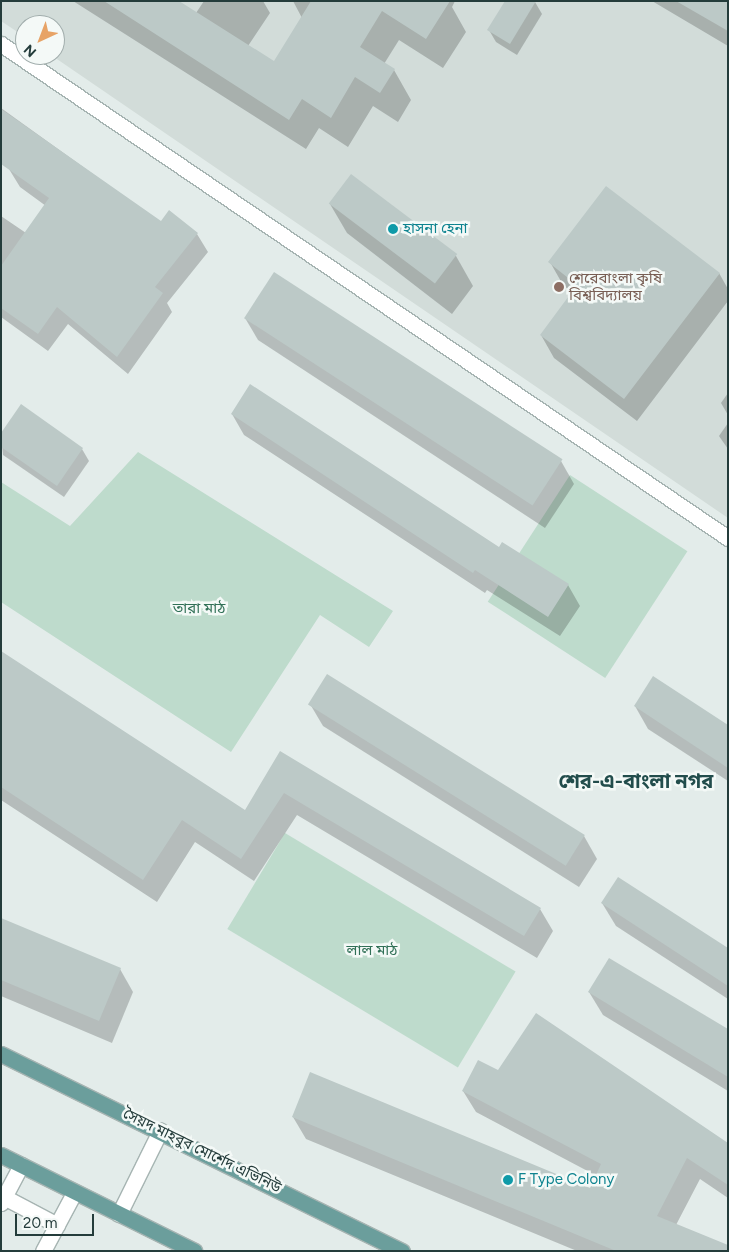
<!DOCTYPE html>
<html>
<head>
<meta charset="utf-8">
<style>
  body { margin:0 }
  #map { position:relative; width:729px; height:1252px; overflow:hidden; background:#e3ecea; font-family:Figtree,"Noto Sans Bengali",sans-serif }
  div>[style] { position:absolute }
  .built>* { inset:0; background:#d2dcd9 }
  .green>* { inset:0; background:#bedbcc; transform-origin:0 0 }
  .shadow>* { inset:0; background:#0003 }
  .building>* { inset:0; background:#bcc9c7; transform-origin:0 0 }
  .roads { filter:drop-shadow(1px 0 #a6b4b2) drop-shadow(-1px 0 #a6b4b2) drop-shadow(0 1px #a6b4b2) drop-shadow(0 -1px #a6b4b2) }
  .street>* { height:15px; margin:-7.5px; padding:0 7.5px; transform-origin:7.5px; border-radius:7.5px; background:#fff }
  .secondary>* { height:15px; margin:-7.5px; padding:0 7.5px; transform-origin:7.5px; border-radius:7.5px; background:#fff }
  .primary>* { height:15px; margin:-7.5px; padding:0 7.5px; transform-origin:7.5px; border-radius:7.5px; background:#6b9e9c }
  .dots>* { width:14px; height:14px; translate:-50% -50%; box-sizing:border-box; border:2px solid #f4f9f7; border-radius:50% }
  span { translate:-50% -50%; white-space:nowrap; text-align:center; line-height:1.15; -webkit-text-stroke:5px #f4f9f7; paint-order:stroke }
  .culture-label { font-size:15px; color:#0d838f }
  .left { translate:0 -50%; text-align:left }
  .education-label { font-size:15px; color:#785e54 }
  .park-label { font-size:15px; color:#317057 }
  .street-label { font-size:15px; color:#243c3b }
  .district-label { font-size:20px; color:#224d4c; font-weight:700 }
  .frame { position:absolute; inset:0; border:2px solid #243c3b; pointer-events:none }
  .north { position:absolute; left:15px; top:15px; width:50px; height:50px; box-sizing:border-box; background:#f4f9f7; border:1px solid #a1adac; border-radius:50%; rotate:223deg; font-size:14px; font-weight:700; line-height:20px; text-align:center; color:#243c3b }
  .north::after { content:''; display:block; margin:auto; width:18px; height:22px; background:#e7a366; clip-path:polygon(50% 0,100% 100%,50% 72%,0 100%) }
  .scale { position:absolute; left:15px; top:1214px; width:79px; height:22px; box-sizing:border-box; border:2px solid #243c3b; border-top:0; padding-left:6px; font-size:15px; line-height:18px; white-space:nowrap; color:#243c3b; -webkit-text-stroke:4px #f4f9f7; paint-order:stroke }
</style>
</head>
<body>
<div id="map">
  <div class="built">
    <i style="clip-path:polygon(1px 1px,728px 1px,728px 518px,51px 55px,55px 55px,55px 25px,25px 25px,25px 37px,1px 21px)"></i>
  </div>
  <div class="green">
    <i style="clip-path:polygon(138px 452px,393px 611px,369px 647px,320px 615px,231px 752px,1px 602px,1px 482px,70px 526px)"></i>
    <i style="left:570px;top:475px;width:140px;height:151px;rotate:33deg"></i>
    <i style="left:285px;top:833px;width:269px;height:112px;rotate:31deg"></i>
  </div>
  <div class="shadow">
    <i style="clip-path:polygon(73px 1px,176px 1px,196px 13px,204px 1px,263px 1px,270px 13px,248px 46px,274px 63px,302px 18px,293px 1px,455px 1px,452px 7px,466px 32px,443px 68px,399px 40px,384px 64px,394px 70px,411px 100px,398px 122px,373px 106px,348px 147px,319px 128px,306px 149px)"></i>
    <i style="clip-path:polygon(652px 1px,728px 1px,728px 46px)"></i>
    <i style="clip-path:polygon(535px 2px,542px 14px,517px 55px,496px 42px,489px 30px)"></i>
    <i style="clip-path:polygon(1px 108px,161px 223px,197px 234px,208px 252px,167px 303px,172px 312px,128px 374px,68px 324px,48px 351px,1px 317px,1px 216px,26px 233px,46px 206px,20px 187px,1px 156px)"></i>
    <i style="clip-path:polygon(330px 204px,456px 256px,473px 286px,452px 314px,347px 233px)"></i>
    <i style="clip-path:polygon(550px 262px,719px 273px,728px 289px,728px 301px,637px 421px,554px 358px,541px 335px,573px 293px,563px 285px)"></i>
    <i style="clip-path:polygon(245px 318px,561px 461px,574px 484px,545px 528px,258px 340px)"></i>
    <i style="clip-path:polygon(728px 393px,728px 415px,721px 403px)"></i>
    <i style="clip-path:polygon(232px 414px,568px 585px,580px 606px,560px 636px,487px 590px,485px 593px,244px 435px)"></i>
    <i style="clip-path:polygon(728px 423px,728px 449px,719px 436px)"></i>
    <i style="clip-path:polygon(1px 435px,82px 449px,89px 461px,64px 497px,3px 455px)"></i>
    <i style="clip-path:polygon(1px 653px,246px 812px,281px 753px,540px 909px,553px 931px,537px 958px,297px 815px,254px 881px,195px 842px,157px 902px,1px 800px)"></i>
    <i style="clip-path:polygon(310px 704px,584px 836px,597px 859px,579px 887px,323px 726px)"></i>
    <i style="clip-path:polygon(635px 706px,728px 726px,728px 781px,648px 729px)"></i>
    <i style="clip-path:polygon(602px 903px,728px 950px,728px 999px,616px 926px)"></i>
    <i style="clip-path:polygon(1px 919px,120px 969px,133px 992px,112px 1043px,1px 996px)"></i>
    <i style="clip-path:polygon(589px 992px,728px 1031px,728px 1091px,603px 1015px)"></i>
    <i style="clip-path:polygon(463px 1091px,728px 1145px,728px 1198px,700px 1179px,676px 1225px,726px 1251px,577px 1251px,306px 1139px,293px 1117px,590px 1190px,597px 1176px,476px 1112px)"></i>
  </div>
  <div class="building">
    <i style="clip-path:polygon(104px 1px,179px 1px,274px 61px,311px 1px,450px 1px,426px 39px,382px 11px,360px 47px,395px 69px,380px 93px,355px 77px,331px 118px,302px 99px,289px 120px)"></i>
    <i style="clip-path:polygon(505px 1px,536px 1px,510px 44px,487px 30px)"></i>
    <i style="clip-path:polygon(676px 1px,728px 1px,728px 31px)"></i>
    <i style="clip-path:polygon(1px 109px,161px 221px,169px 210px,198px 233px,155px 287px,163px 293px,117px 357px,57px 307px,38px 334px,1px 308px,1px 266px,49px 198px,1px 164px)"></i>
    <i style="left:351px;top:174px;width:133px;height:37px;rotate:37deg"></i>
    <i style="clip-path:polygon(606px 186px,720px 273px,624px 399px,540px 335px,577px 285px,548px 262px)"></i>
    <i style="left:274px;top:272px;width:344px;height:55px;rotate:33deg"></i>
    <i style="clip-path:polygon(250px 384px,499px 547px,502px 542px,569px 584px,548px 617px,475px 570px,473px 573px,231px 414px)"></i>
    <i style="clip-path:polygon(21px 404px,83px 448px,57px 486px,1px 447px,1px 433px)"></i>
    <i style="clip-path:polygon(1px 651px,245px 810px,280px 751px,541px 908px,524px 936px,284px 793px,241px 859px,182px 820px,143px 880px,1px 787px)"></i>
    <i style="left:327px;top:674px;width:304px;height:36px;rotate:32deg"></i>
    <i style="clip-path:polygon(653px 676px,728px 725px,728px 768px,634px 706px)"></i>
    <i style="clip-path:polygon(618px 877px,728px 948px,728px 986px,601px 903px)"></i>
    <i style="clip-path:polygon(1px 918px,121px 968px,99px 1021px,1px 980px)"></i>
    <i style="clip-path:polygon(609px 958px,728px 1029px,728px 1077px,588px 992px)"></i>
    <i style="clip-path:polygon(536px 1013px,728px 1143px,728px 1185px,687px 1158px,657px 1216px,728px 1245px,728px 1251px,616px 1251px,292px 1117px,310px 1072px,590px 1188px,601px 1164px,462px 1091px,478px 1060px,498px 1070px)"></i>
  </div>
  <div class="roads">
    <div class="street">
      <i style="left:1px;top:44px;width:879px;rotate:34.2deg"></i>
      <i style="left:119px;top:1214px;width:93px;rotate:-63.7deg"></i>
    </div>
    <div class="secondary">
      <i style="left:4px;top:1197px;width:60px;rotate:27.8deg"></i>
      <i style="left:1px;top:1203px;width:43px;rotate:-62.2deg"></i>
      <i style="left:43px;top:1251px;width:66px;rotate:-61.9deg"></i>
    </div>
    <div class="primary">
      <i style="left:1px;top:1054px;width:447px;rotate:26.2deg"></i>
      <i style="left:1px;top:1155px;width:216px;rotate:26.4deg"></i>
    </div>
  </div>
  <div class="dots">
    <i style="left:393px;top:229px;background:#0f9aa8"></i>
    <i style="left:559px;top:287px;background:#8d6e63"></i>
    <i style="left:508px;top:1180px;background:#0f9aa8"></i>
  </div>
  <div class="culture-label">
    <span class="left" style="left:403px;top:229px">হাসনা হেনা</span>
    <span class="left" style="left:518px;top:1180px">F Type Colony</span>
  </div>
  <div class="education-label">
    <span class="left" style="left:569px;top:287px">শেরেবাংলা কৃষি<br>বিশ্ববিদ্যালয়</span>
  </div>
  <div class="park-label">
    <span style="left:199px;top:609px">তারা মাঠ</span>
    <span style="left:372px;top:951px">লাল মাঠ</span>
  </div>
  <div class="street-label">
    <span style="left:202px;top:1151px;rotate:26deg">সৈয়দ মাহবুব মোর্শেদ এভিনিউ</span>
  </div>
  <div class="district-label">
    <span style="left:636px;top:781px">শের-এ-বাংলা নগর</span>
  </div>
  <div class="frame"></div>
  <div class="north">N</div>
  <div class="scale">20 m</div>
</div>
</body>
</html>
